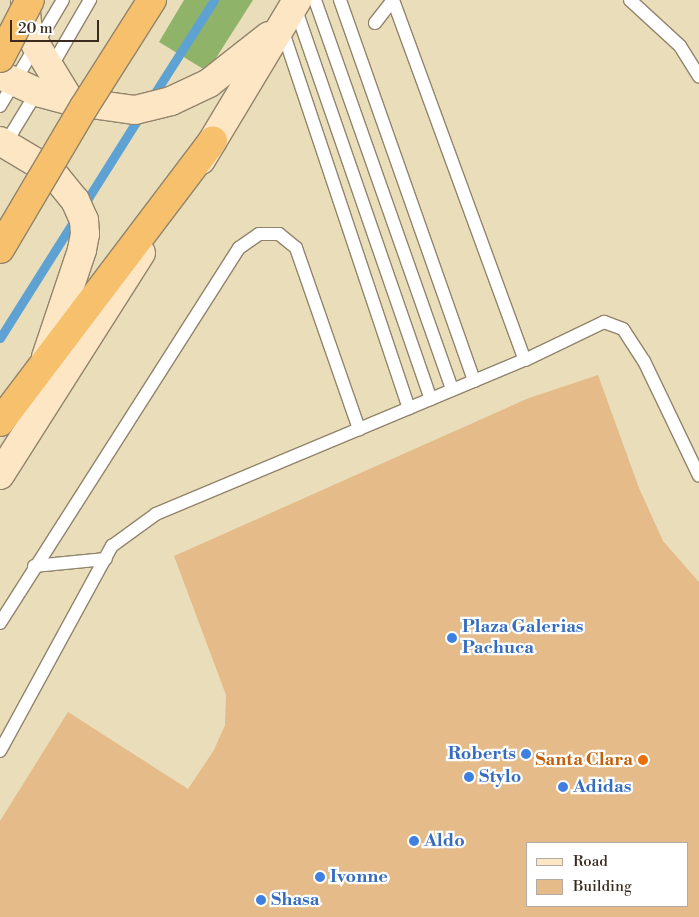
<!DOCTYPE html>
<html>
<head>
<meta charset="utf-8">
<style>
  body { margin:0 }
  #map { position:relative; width:699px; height:917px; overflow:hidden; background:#e9deb9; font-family:"Libre Bodoni",serif }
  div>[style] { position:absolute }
  .forest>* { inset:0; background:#8fb368 }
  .stream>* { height:9px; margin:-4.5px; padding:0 4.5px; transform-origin:4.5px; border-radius:4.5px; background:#5ea2d3 }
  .building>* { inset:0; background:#e4bb89 }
  .roads { filter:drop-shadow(1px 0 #92846c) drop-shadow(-1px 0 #92846c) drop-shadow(0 1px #92846c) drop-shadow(0 -1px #92846c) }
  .lane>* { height:12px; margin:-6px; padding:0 6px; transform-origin:6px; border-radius:6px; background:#fff }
  .secondary>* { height:28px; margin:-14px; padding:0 14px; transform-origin:14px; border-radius:14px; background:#fce6c4 }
  .highway>* { height:28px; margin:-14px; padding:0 14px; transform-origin:14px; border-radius:14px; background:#f7c06c }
  .bridges { filter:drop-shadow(1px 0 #92846c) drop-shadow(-1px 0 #92846c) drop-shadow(0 1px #92846c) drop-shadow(0 -1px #92846c) }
  .highway-bridge>* { height:28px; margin:-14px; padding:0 14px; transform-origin:14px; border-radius:14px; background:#f7c06c }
  .dots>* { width:14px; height:14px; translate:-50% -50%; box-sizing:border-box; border:2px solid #fff; border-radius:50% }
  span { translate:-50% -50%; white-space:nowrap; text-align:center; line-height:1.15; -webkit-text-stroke:4.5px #fff; paint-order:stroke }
  .shop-label { font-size:18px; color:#366cbe; font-weight:700 }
  .left { translate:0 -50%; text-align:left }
  .right { translate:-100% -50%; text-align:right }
  .food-label { font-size:18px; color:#c56008; font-weight:700 }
  .legend { position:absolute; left:526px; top:842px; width:162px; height:65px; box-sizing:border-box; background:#fff; border:1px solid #b1aaa5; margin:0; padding:6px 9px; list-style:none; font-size:15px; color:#3b2a1e }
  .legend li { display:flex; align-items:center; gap:10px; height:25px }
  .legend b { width:25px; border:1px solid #b1aaa5 }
  .scale { position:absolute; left:10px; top:20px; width:89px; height:22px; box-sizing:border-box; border:2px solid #3b2a1e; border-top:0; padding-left:6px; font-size:15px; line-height:18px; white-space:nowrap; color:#3b2a1e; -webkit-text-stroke:4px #fff; paint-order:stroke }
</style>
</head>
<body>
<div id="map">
  <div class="forest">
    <i style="clip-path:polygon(184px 0,253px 0,216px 58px,205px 70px,159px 42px)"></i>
  </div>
  <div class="stream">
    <i style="left:151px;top:99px;width:117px;rotate:-57.5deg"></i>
    <i style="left:0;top:338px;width:265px;rotate:-57.8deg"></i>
  </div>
  <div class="building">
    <i style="clip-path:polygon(evenodd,598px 375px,639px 488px,663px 541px,699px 582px,699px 917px,0 917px,0 821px,68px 712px,188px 789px,214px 750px,225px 725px,226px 695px,174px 556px,529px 398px,598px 375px,528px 843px,688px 843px,688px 906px,528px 906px,528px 843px)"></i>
  </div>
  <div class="roads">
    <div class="lane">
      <i style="left:315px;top:0;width:413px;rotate:70.6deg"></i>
      <i style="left:340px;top:0;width:404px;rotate:70.6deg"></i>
      <i style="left:393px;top:0;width:383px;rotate:69.9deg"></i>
      <i style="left:630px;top:0;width:68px;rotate:42.6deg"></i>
      <i style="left:680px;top:46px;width:36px;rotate:58deg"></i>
      <i style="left:295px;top:7px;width:415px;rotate:70.9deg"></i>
      <i style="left:375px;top:23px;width:29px;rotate:-52deg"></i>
      <i style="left:282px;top:29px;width:400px;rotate:71.5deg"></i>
      <i style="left:50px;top:69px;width:80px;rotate:-59.9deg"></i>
      <i style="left:0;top:106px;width:123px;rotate:-59.3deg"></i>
      <i style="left:4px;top:146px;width:66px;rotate:-58.7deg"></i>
      <i style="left:34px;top:566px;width:72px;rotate:-5.6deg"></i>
      <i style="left:0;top:623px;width:445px;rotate:-57.5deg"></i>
      <i style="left:239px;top:248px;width:24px;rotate:-35deg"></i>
      <i style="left:259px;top:234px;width:20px"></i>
      <i style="left:279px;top:234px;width:22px;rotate:39deg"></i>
      <i style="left:296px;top:248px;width:192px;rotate:70.8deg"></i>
      <i style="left:0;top:751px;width:234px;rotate:-61.4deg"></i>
      <i style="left:112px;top:546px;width:54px;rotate:-36deg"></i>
      <i style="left:156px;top:514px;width:400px;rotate:-22.7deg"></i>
      <i style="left:525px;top:360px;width:88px;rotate:-25.7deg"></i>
      <i style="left:604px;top:322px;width:20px;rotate:20deg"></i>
      <i style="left:623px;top:329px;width:38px;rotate:57deg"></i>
      <i style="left:644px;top:361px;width:127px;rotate:64.4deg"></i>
    </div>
    <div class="secondary">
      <i style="left:25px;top:0;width:25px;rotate:85deg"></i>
      <i style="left:27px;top:25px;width:22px;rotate:66deg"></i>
      <i style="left:36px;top:45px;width:66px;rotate:58.7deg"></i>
      <i style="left:0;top:75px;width:41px;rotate:24.7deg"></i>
      <i style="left:37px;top:92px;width:34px;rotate:15deg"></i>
      <i style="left:70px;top:101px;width:66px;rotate:7.9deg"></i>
      <i style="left:135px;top:110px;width:37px;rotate:-14deg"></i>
      <i style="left:171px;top:101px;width:42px;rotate:-25.3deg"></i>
      <i style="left:209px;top:83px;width:76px;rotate:-38.1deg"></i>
      <i style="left:0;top:141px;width:61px;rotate:30.8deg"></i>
      <i style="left:52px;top:172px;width:36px;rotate:51deg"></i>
      <i style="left:75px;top:200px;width:22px;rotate:66deg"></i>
      <i style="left:84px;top:220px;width:14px;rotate:86deg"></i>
      <i style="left:85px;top:234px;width:16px;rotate:101deg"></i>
      <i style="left:82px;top:250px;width:113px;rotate:108.6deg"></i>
      <i style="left:201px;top:160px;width:187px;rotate:-59deg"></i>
      <i style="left:0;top:475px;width:263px;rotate:-57.6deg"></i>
    </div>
    <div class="highway">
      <i style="left:0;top:422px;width:353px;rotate:-52.9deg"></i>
    </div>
  </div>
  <div class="bridges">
    <div class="highway-bridge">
      <i style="left:0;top:58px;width:65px;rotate:-62.7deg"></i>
      <i style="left:0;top:249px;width:165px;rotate:-59.4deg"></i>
      <i style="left:84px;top:107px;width:127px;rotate:-57.6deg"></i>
    </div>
  </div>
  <div class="dots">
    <i style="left:452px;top:638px;background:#3f7fe0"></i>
    <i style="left:526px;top:754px;background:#3f7fe0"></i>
    <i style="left:643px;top:760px;background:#e8710a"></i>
    <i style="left:469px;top:777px;background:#3f7fe0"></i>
    <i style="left:563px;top:787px;background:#3f7fe0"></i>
    <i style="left:414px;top:841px;background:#3f7fe0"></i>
    <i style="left:320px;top:877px;background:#3f7fe0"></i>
    <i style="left:261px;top:900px;background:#3f7fe0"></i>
  </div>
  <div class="shop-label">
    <span class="left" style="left:462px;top:638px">Plaza Galerias<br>Pachuca</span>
    <span class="right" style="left:516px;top:754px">Roberts</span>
    <span class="left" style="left:479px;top:777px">Stylo</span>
    <span class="left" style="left:573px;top:787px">Adidas</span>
    <span class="left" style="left:424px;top:841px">Aldo</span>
    <span class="left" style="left:330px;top:877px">Ivonne</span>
    <span class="left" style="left:271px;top:900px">Shasa</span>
  </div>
  <div class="food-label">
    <span class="right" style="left:633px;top:760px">Santa Clara</span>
  </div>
  <ul class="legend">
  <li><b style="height:6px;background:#fce6c4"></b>Road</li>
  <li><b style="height:14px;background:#e4bb89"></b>Building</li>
  </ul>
  <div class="scale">20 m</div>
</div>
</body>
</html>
